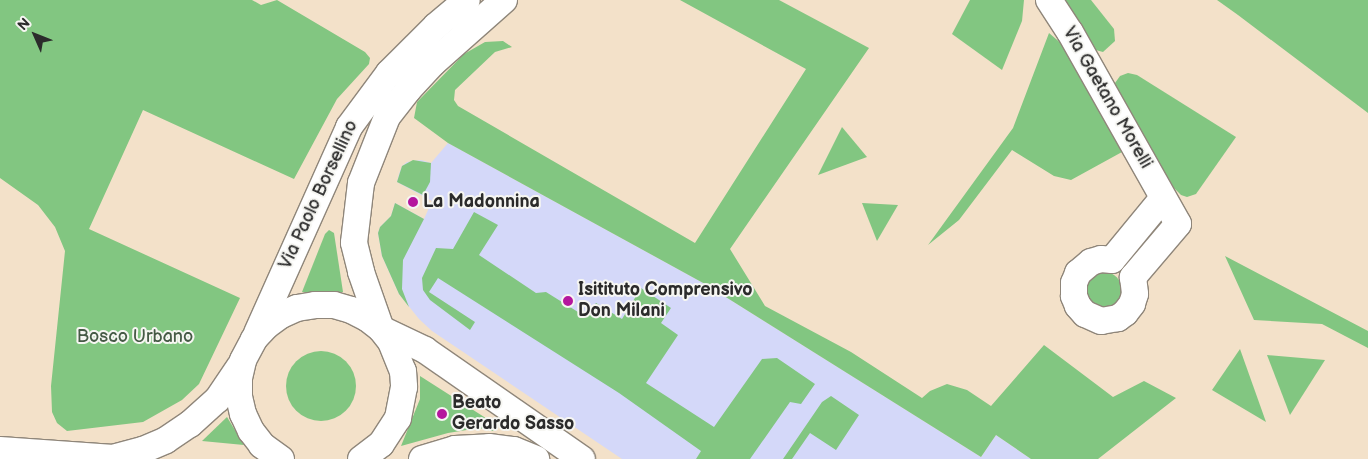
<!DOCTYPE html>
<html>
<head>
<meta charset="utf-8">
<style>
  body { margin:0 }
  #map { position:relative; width:1368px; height:459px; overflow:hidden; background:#f3e1c9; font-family:"Balsamiq Sans",sans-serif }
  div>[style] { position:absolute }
  .built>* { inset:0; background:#d4d8f9 }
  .green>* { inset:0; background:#82c681 }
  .round { border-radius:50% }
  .roads { filter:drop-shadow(1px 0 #8f867a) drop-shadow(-1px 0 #8f867a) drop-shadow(0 1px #8f867a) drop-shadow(0 -1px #8f867a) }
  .minor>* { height:26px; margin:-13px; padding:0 13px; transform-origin:13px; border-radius:13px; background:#fff }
  .dots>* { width:14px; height:14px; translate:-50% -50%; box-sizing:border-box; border:2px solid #f6f6f2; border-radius:50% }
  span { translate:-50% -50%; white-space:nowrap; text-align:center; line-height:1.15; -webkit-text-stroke:4px #f6f6f2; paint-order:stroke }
  .street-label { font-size:18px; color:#2b2b2b }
  .poi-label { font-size:18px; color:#2b2b2b; font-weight:700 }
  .left { translate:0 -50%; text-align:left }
  .park-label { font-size:18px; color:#455a45 }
  .north { position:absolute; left:10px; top:10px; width:50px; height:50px; -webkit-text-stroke:4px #f6f6f2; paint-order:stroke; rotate:314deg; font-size:14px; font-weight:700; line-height:20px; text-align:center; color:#2b2b2b }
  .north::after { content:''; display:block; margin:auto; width:18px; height:22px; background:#2b2b2b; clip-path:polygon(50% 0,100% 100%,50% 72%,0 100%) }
</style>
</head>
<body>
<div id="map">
  <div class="built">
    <i style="clip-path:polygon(448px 143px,705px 284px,981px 457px,996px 435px,1031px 459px,622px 459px,432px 331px,419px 319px,399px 294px,382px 256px,378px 233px,380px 227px,391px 216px,395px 203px,424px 219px,432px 201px,397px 182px,399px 174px,402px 166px,407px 162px,421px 160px,431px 163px)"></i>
  </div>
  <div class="green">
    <i style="clip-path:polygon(0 0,252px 0,261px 5px,277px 0,365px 52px,370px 58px,369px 64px,337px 99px,294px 179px,143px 110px,89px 229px,240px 298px,199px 384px,182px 400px,143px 422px,67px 431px,57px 423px,52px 412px,51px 386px,65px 251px,55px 227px,38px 205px,0 178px)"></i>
    <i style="clip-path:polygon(680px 0,779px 0,869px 48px,730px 249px,765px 306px,851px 352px,922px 398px,930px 391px,947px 384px,967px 390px,991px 406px,1044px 345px,1113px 397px,1144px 381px,1176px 398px,1098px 459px,1031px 459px,996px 435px,981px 457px,705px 284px,448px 143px,414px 118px,417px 102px,464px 54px,485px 42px,503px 41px,512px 47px,495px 52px,455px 90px,454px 100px,458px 106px,695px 243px,806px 69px)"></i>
    <i style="clip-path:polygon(970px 0,1024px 0,1022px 21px,1002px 70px,952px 34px)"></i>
    <i style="clip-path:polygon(1061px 0,1091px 0,1114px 29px,1115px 41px,1103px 52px,1092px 49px)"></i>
    <i style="clip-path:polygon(1217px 0,1368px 0,1368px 113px,1238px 15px)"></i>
    <i style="clip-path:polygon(1049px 33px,1063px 45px,1122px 152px,1071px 180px,1054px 176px,1012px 150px,959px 220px,928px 245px,1013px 128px)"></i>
    <i style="clip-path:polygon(1128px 73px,1137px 75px,1236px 137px,1196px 194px,1187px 197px,1181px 195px,1174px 188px,1116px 93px,1115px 83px,1120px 76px)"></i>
    <i style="clip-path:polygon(842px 127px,867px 157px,818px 175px)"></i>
    <i style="clip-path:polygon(413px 160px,431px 163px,430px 182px,423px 195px,397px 182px,402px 166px)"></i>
    <i style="clip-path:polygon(395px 203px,424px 219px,403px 260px,402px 289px,409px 307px,399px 294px,382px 256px,378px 233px,380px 227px,391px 216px)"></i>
    <i style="clip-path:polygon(862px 203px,898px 205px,877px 241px)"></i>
    <i style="clip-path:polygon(474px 212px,498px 225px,479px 255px,536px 293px,546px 292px,586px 317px,596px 303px,622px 319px,641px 288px,671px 308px,661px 323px,678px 335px,646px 383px,714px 427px,762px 359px,777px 358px,815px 384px,801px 404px,790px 402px,750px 459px,696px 459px,701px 451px,619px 393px,438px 278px,429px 292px,475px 322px,470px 330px,430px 300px,423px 290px,422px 278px,436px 248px,453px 249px)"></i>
    <i style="clip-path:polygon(329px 230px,334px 233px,343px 292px,302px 292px,325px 234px)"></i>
    <i style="clip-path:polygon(1225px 256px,1368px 331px,1368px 348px,1322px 324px,1254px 320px)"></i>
    <i class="round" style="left:1086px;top:272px;width:36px;height:36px"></i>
    <i style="clip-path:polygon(1240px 349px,1266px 422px,1212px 390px)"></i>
    <i class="round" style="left:286px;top:351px;width:70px;height:70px"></i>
    <i style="clip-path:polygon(1267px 355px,1325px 360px,1290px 415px)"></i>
    <i style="clip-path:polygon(420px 376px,492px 422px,498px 429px,492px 431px,479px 428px,448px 433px,401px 446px,420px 399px)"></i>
    <i style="clip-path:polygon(831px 396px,859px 415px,836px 450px,810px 433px,792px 459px,783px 459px,822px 402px)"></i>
    <i style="clip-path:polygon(227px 417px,244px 445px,202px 441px)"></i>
  </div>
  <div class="roads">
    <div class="minor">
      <i style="left:504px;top:0;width:95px;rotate:138.4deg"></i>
      <i style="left:433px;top:63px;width:37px;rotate:133deg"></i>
      <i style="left:408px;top:90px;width:34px;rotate:128deg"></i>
      <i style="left:387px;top:117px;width:71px;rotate:111.5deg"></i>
      <i style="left:361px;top:183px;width:60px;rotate:96.7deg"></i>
      <i style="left:354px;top:243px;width:30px;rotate:76deg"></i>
      <i style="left:361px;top:272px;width:60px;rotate:70.7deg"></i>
      <i style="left:381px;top:329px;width:49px;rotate:25.5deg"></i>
      <i style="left:425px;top:350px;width:191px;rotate:34.8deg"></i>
      <i style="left:1049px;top:0;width:38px;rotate:57deg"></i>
      <i style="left:1070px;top:32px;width:220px;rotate:60.6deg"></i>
      <i style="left:1178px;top:224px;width:70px;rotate:130.3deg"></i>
      <i style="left:1133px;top:277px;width:17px;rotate:83deg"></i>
      <i style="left:1135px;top:294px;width:10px;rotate:107deg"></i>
      <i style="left:1132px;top:304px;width:11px;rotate:128deg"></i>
      <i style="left:1125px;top:313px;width:9px;rotate:144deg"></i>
      <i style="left:1118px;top:318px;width:17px;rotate:170deg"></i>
      <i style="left:1101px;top:321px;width:17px;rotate:-156deg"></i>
      <i style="left:1085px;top:314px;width:11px;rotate:-131deg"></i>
      <i style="left:1078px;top:306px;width:11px;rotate:-112deg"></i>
      <i style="left:1074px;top:296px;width:13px;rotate:-90deg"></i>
      <i style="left:1074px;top:283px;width:11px;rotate:-68deg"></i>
      <i style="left:1078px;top:273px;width:17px;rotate:-40deg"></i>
      <i style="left:1091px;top:262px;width:10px;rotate:-17deg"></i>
      <i style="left:1101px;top:259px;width:11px;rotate:5deg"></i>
      <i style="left:1112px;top:260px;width:80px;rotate:-50.6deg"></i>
      <i style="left:257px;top:333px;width:226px;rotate:-65.9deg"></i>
      <i style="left:349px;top:127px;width:67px;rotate:-53.5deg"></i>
      <i style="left:389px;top:73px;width:66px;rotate:-45deg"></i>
      <i style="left:436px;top:26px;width:40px;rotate:-40deg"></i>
      <i style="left:0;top:450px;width:128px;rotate:4deg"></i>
      <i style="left:116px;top:457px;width:28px;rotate:-15deg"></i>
      <i style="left:143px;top:450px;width:25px;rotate:-23deg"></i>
      <i style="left:166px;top:440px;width:29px;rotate:-34deg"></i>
      <i style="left:190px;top:424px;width:36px;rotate:-42deg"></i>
      <i style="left:217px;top:400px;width:41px;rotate:-55.9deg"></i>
      <i style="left:281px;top:459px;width:24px;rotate:-144deg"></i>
      <i style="left:262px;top:445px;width:18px;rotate:-128deg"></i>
      <i style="left:251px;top:431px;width:19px;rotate:-115deg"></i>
      <i style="left:243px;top:414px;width:18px;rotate:-103deg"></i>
      <i style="left:239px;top:396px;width:18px;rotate:-90deg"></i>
      <i style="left:239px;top:378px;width:18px;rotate:-77deg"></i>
      <i style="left:243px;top:360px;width:24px;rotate:-62deg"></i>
      <i style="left:254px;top:339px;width:18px;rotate:-47deg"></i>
      <i style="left:266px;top:326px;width:19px;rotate:-36deg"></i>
      <i style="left:281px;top:315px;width:17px;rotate:-24deg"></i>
      <i style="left:297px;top:308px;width:18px;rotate:-9deg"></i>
      <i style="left:315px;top:305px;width:19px"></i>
      <i style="left:334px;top:305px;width:18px;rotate:16deg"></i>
      <i style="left:351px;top:310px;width:18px;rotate:27deg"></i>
      <i style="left:367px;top:318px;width:18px;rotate:38deg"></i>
      <i style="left:381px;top:329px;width:16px;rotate:52deg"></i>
      <i style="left:391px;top:342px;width:31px;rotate:68deg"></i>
      <i style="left:403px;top:371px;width:16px;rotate:86deg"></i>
      <i style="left:404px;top:387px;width:32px;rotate:101deg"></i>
      <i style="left:398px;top:418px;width:31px;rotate:123deg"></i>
      <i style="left:381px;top:444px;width:25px;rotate:143deg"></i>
      <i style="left:422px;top:459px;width:34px;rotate:-17deg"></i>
      <i style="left:455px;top:449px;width:34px;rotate:-3deg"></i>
      <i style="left:489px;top:447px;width:25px;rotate:7deg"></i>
      <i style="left:514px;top:450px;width:24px;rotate:22deg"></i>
    </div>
  </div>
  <div class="dots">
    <i style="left:413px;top:202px;background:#b5179e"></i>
    <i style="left:568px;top:301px;background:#b5179e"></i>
    <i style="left:442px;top:414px;background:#b5179e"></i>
  </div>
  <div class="street-label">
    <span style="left:1107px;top:98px;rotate:60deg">Via Gaetano Morelli</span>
    <span style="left:319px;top:195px;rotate:-65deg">Via Paolo Borsellino</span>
  </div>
  <div class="poi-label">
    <span class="left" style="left:423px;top:202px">La Madonnina</span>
    <span class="left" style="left:578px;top:301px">Isitituto Comprensivo<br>Don Milani</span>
    <span class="left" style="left:452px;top:414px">Beato<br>Gerardo Sasso</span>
  </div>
  <div class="park-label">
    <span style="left:135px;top:337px">Bosco Urbano</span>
  </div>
  <div class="north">N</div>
</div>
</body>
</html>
